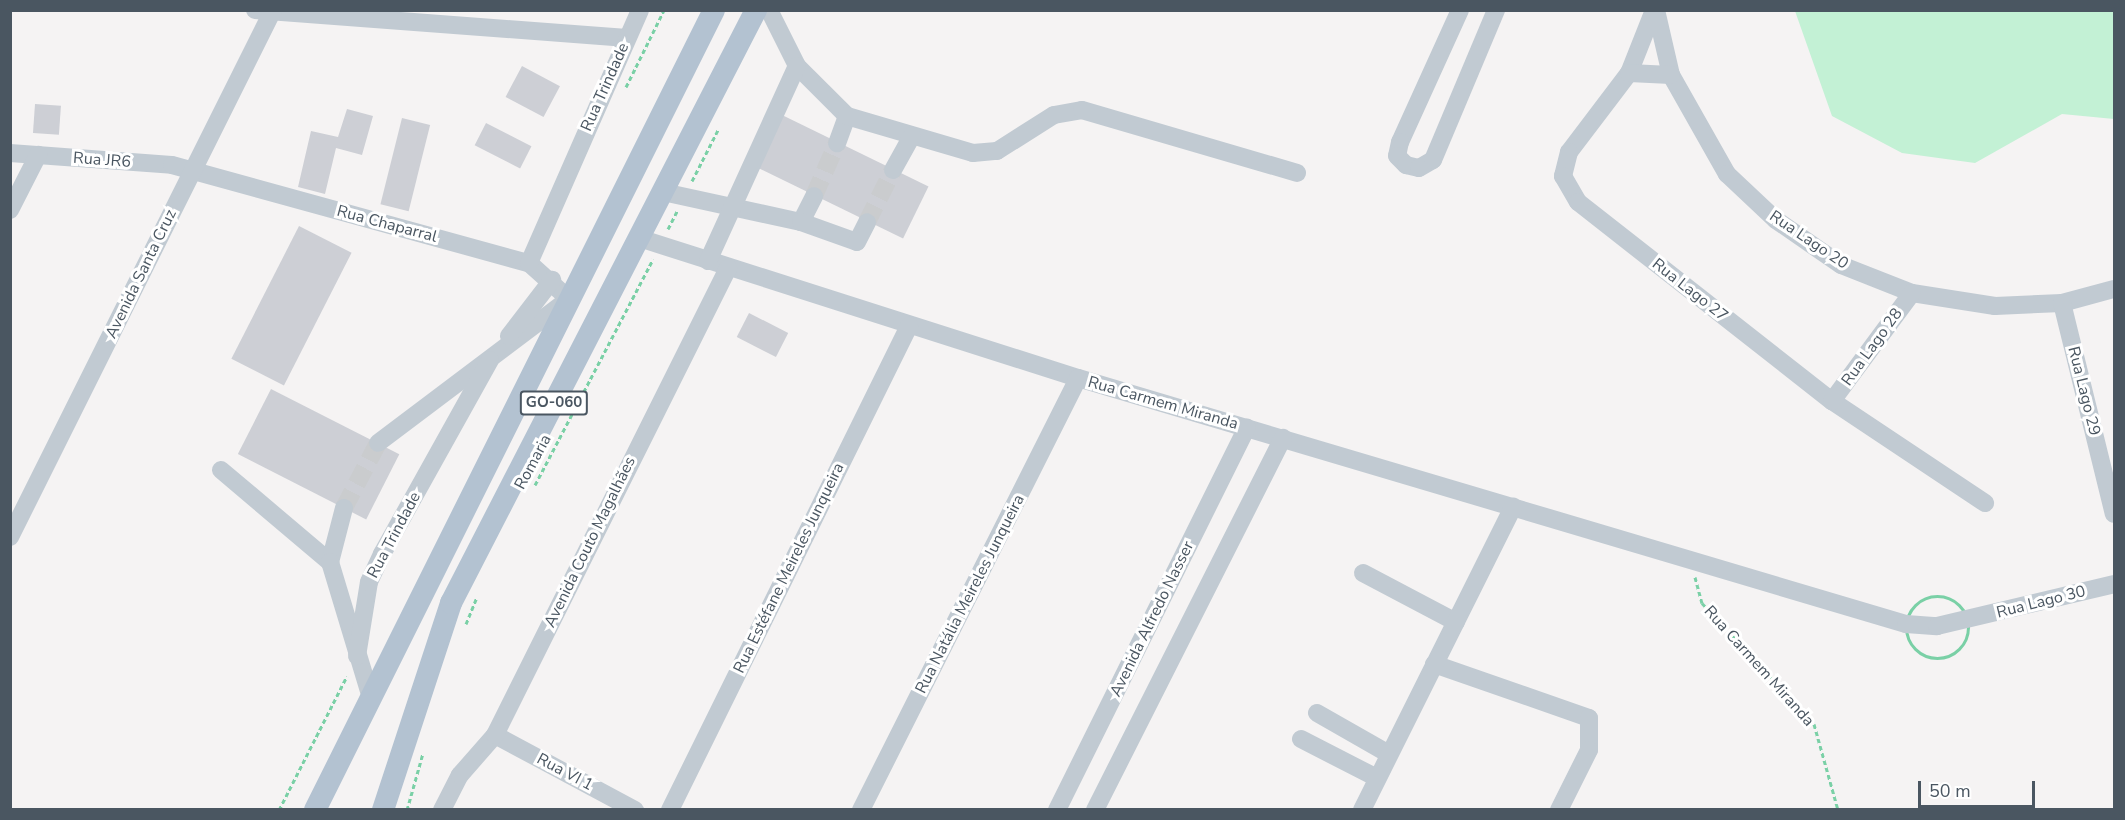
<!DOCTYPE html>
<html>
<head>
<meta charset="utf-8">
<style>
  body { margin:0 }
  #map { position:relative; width:2125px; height:820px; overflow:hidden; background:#f5f3f3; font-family:"Nunito Sans",sans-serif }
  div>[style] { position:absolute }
  .green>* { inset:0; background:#c3f1d5 }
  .building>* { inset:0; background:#cdcfd5; transform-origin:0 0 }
  .minor-tunnel>* { height:18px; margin-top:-9px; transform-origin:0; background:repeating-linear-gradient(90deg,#caccce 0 18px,transparent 0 27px) }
  .path>* { height:3px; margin-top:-1.5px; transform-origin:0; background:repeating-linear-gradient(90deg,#7ad0a6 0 4.5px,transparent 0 7.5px) }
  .path>.ring { margin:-1.5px; padding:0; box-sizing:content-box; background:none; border:3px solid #7ad0a6; border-radius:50% }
  .minor>* { height:18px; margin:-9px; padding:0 9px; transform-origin:9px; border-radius:9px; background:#c1cad2 }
  .major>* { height:22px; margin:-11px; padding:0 11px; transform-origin:11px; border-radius:11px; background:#b3c2d1 }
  span { translate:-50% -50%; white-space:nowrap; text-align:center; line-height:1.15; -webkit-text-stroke:6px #fff; paint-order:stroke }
  .shield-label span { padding:2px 4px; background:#fff; border:2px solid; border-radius:4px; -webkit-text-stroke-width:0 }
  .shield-label { font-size:15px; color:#4a5661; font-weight:700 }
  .street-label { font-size:16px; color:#4a5661 }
  .frame { position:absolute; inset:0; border:12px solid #4a5661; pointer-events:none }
  .scale { position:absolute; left:1918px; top:781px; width:117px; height:27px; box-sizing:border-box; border:3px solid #4a5661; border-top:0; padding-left:8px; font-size:18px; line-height:21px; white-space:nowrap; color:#4a5661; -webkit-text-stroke:4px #fff; paint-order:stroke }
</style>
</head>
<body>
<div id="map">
  <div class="green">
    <i style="clip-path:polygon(1795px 11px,2114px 11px,2114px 119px,2062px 114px,1975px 163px,1902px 153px,1832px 116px)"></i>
  </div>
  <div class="building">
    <i style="left:522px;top:66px;width:43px;height:35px;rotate:28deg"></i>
    <i style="left:35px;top:104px;width:26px;height:29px;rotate:4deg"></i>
    <i style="clip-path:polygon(347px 109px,373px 116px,362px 155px,336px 148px,325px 194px,298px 187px,311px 131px,338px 137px)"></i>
    <i style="left:782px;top:115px;width:163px;height:58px;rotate:26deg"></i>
    <i style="left:402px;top:118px;width:29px;height:89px;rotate:14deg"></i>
    <i style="left:486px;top:123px;width:51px;height:25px;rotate:27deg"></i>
    <i style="left:299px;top:226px;width:59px;height:149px;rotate:27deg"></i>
    <i style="left:749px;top:313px;width:44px;height:27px;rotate:27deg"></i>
    <i style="left:271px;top:389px;width:144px;height:73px;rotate:27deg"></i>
  </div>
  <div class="minor-tunnel">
    <i style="left:814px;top:196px;width:58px;rotate:-66.5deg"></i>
    <i style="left:867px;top:222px;width:58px;rotate:-63.4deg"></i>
    <i style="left:344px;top:508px;width:73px;rotate:-62.4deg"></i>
  </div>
  <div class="path">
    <i style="left:626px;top:87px;width:86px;rotate:-63.7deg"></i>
    <i style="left:692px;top:181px;width:59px;rotate:-63deg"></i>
    <i style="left:668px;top:229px;width:20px;rotate:-63deg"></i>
    <i style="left:535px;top:485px;width:255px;rotate:-62.4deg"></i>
    <i style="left:1695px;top:577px;width:27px;rotate:75deg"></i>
    <i style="left:1702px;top:603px;width:165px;rotate:47.2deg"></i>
    <i style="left:1814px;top:724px;width:89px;rotate:74.4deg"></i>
    <i class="ring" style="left:1906px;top:596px;width:59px;height:59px"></i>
    <i style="left:466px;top:624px;width:29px;rotate:-68deg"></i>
    <i style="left:279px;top:810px;width:150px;rotate:-63.1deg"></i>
    <i style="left:407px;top:810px;width:59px;rotate:-74.3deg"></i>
  </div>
  <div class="minor">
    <i style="left:255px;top:10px;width:373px;rotate:4.3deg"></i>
    <i style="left:769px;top:10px;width:63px;rotate:63.4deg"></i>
    <i style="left:797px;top:66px;width:71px;rotate:45deg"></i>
    <i style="left:847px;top:116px;width:29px;rotate:110deg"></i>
    <i style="left:1460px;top:10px;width:145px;rotate:114.4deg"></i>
    <i style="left:1400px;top:142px;width:14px;rotate:102deg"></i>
    <i style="left:1397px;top:156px;width:13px;rotate:45deg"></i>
    <i style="left:1406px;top:165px;width:13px;rotate:13deg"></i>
    <i style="left:1419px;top:168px;width:16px;rotate:-30deg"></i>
    <i style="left:1433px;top:160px;width:163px;rotate:-67.2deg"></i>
    <i style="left:1654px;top:10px;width:68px;rotate:111.6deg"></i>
    <i style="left:1629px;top:73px;width:99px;rotate:127.2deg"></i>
    <i style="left:1569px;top:152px;width:25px;rotate:104deg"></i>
    <i style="left:1563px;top:176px;width:30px;rotate:60deg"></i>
    <i style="left:1578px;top:202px;width:323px;rotate:38.1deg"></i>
    <i style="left:1832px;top:401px;width:184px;rotate:33.7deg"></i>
    <i style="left:1656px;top:10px;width:67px;rotate:77deg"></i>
    <i style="left:1671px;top:75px;width:114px;rotate:60.5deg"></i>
    <i style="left:1727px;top:174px;width:67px;rotate:43.2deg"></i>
    <i style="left:1776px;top:220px;width:79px;rotate:34.7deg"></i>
    <i style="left:1841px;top:265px;width:76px;rotate:21.5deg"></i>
    <i style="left:1912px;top:293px;width:84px;rotate:8.9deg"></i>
    <i style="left:1995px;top:306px;width:67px;rotate:-2.6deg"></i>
    <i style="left:2062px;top:303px;width:54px;rotate:-15.1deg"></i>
    <i style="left:1629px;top:73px;width:42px;rotate:2.7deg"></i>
    <i style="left:847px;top:116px;width:131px;rotate:16.4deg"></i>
    <i style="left:973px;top:153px;width:24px;rotate:-5deg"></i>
    <i style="left:997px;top:151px;width:67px;rotate:-32.3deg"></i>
    <i style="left:1054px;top:115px;width:28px;rotate:-10deg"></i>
    <i style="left:1082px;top:110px;width:224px;rotate:16.3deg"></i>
    <i style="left:10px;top:153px;width:162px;rotate:4.2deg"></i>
    <i style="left:172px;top:165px;width:370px;rotate:15.4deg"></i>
    <i style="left:529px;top:263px;width:54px;rotate:42deg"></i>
    <i style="left:569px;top:299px;width:239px;rotate:143deg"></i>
    <i style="left:893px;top:170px;width:39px;rotate:-61deg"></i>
    <i style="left:663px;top:192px;width:141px;rotate:12.3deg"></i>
    <i style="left:801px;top:222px;width:29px;rotate:-63deg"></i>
    <i style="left:10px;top:210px;width:62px;rotate:-63deg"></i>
    <i style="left:801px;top:222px;width:59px;rotate:19.7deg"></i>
    <i style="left:857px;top:242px;width:22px;rotate:-63deg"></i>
    <i style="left:639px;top:238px;width:461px;rotate:17.7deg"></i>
    <i style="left:1078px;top:378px;width:864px;rotate:16.55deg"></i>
    <i style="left:1906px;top:624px;width:31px;rotate:4deg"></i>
    <i style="left:1937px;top:626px;width:182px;rotate:-13.3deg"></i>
    <i style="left:708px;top:261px;width:214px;rotate:-65.5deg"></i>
    <i style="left:529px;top:263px;width:276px;rotate:-66.3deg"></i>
    <i style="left:2062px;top:303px;width:217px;rotate:76.2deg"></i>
    <i style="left:509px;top:336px;width:71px;rotate:-52.5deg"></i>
    <i style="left:1832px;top:401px;width:134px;rotate:-53.5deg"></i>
    <i style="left:221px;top:470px;width:143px;rotate:40.2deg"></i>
    <i style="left:344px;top:508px;width:56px;rotate:104.5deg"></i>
    <i style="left:330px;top:562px;width:142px;rotate:73.2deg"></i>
    <i style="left:10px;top:537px;width:589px;rotate:-63.48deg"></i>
    <i style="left:1363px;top:573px;width:105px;rotate:27.8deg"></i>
    <i style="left:357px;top:656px;width:75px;rotate:-80.8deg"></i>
    <i style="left:369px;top:582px;width:31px;rotate:-65deg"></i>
    <i style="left:382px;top:554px;width:222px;rotate:-60.9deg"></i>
    <i style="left:1434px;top:664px;width:164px;rotate:19.2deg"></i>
    <i style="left:1589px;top:718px;width:32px;rotate:90deg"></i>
    <i style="left:1589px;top:750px;width:67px;rotate:116.6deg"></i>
    <i style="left:1317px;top:713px;width:83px;rotate:29.7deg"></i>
    <i style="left:495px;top:735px;width:159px;rotate:28.2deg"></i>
    <i style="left:1301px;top:739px;width:85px;rotate:27.2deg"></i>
    <i style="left:442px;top:810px;width:39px;rotate:-63deg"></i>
    <i style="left:460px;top:775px;width:53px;rotate:-48.8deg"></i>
    <i style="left:495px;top:735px;width:522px;rotate:-63.48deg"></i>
    <i style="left:670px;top:810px;width:540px;rotate:-63.72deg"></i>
    <i style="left:861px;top:810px;width:483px;rotate:-63.3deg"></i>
    <i style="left:1057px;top:810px;width:427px;rotate:-63.6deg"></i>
    <i style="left:1095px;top:810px;width:417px;rotate:-63.2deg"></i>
    <i style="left:1362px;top:810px;width:339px;rotate:-63.5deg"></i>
  </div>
  <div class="major">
    <i style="left:315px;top:810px;width:894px;rotate:-63.49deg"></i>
    <i style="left:383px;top:810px;width:218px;rotate:-71.8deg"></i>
    <i style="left:451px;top:603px;width:667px;rotate:-62.78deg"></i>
  </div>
  <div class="shield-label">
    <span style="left:554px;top:403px">GO-060</span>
  </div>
  <div class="street-label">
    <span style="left:605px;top:87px;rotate:-66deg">Rua Trindade</span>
    <span style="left:102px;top:160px;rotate:4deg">Rua JR6</span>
    <span style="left:387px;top:224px;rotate:15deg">Rua Chaparral</span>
    <span style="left:1809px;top:240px;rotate:34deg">Rua Lago 20</span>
    <span style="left:141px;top:274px;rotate:-64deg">Avenida Santa Cruz</span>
    <span style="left:1690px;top:290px;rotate:38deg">Rua Lago 27</span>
    <span style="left:1872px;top:347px;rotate:-54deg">Rua Lago 28</span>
    <span style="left:2084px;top:391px;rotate:76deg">Rua Lago 29</span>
    <span style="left:1163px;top:403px;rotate:16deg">Rua Carmem Miranda</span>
    <span style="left:533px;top:462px;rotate:-62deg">Romaria</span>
    <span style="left:394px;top:535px;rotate:-62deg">Rua Trindade</span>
    <span style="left:590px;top:542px;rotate:-64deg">Avenida Couto Magalhães</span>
    <span style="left:789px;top:568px;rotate:-64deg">Rua Estéfane Meireles Junqueira</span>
    <span style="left:970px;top:594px;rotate:-63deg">Rua Natália Meireles Junqueira</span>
    <span style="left:2041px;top:602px;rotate:-14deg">Rua Lago 30</span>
    <span style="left:1152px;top:619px;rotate:-64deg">Avenida Alfredo Nasser</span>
    <span style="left:1759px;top:666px;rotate:48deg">Rua Carmem Miranda</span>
    <span style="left:565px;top:772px;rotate:28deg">Rua VI 1</span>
  </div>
  <div class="frame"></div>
  <div class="scale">50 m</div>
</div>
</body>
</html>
